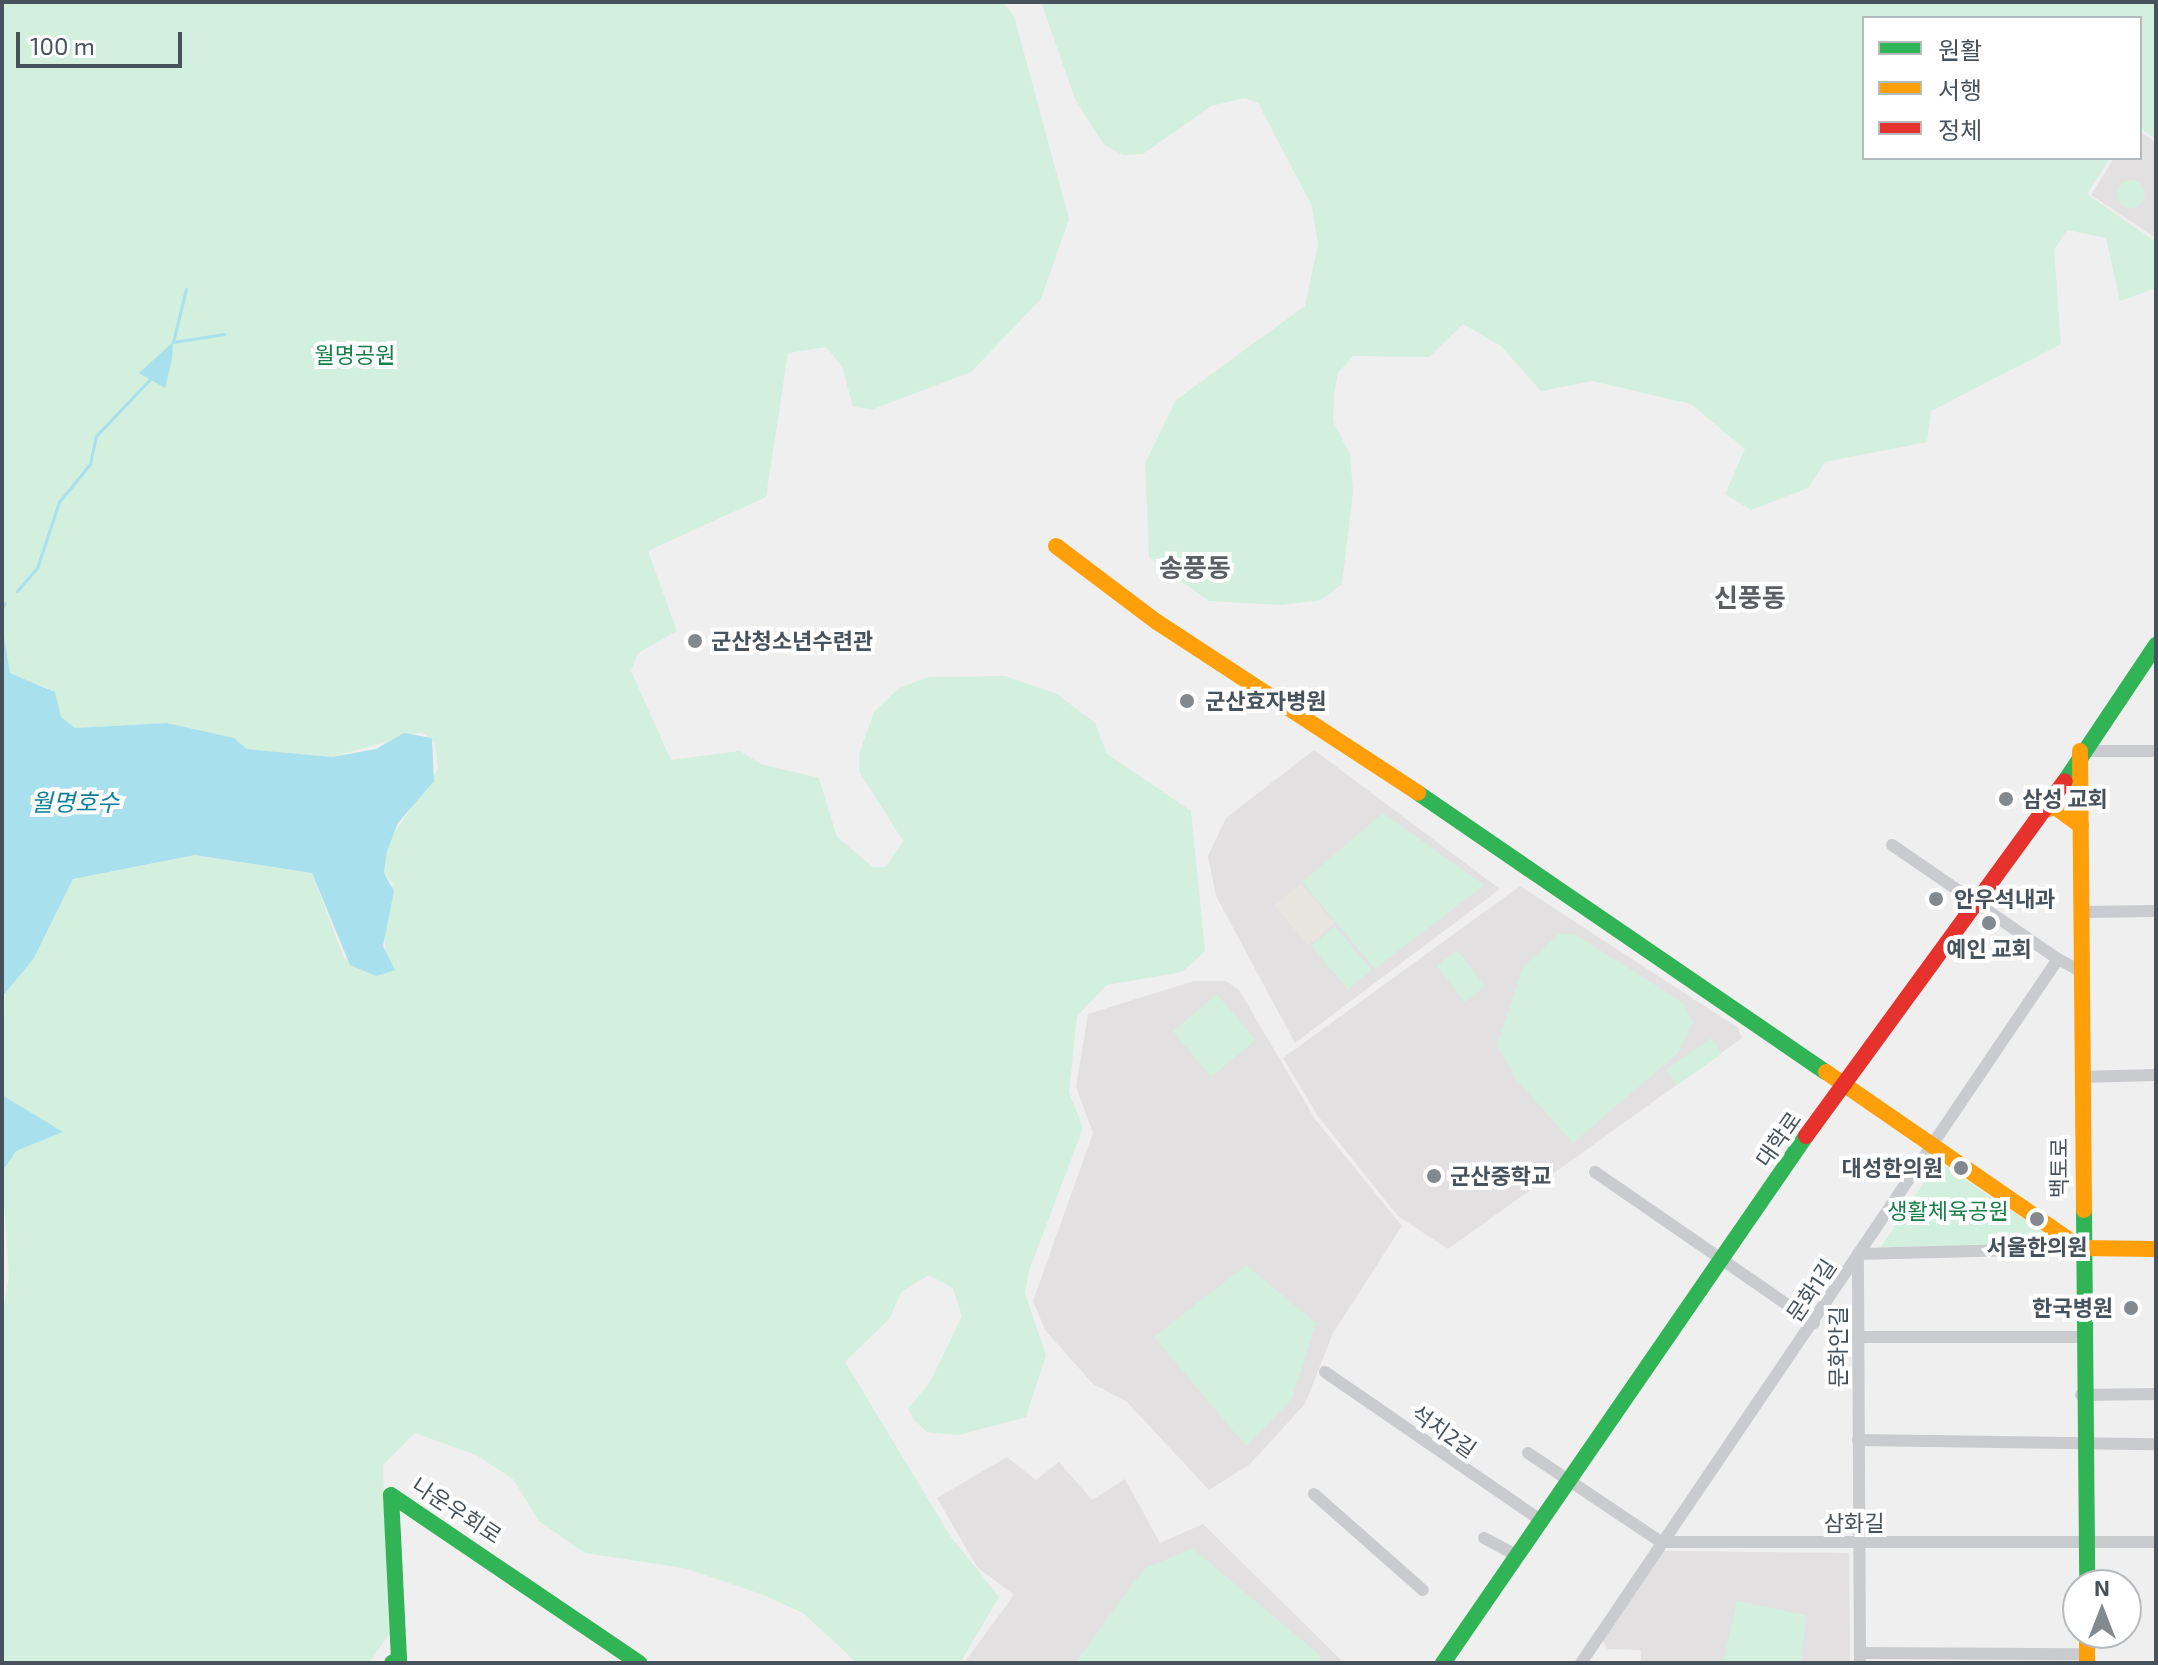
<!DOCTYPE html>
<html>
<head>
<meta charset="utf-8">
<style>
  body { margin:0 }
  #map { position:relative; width:2158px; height:1665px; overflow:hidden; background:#f0efef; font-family:"Exo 2","Noto Sans KR",sans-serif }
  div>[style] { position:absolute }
  .education>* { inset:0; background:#e2e0e1 }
  .green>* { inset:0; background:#d3efdd; transform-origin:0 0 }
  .round { border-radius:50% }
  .sand>* { inset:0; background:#e8e4de; transform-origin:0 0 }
  .water>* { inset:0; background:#a8e0ee }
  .stream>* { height:3px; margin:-1.5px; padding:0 1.5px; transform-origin:1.5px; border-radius:1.5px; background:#a8e0ee }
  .street>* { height:12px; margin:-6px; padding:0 6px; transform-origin:6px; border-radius:6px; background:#c9cbce }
  .fast>* { height:16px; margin:-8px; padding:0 8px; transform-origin:8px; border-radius:8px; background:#30b455 }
  .slow>* { height:16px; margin:-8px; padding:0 8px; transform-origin:8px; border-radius:8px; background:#ff9f0a }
  .jam>* { height:16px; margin:-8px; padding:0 8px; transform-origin:8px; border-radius:8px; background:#e5322d }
  .dots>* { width:22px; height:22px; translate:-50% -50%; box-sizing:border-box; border:4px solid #fff; border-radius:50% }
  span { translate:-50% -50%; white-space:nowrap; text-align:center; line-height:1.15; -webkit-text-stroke:8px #fff; paint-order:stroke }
  .park-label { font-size:22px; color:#167f49 }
  .poi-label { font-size:22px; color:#46525c; font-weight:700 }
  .left { translate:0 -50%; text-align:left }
  .right { translate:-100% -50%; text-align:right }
  .street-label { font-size:22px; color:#46525c }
  .water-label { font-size:24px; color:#0c7f9c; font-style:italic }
  .quarter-label { font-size:26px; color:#5b5f64; font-weight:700 }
  .frame { position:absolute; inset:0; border:4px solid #46525c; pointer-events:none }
  .legend { position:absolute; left:1862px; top:16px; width:280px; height:144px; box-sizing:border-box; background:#fff; border:2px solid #b5babe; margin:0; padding:10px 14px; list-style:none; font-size:24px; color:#46525c }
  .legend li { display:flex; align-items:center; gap:16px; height:40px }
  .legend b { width:40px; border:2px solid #b5babe }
  .north { position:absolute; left:2062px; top:1569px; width:80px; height:80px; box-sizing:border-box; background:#fff; border:2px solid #b5babe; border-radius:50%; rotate:0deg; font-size:22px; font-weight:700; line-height:32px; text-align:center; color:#46525c }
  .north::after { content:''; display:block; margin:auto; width:28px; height:36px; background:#82898f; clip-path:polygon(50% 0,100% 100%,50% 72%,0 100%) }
  .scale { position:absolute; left:16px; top:32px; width:166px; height:36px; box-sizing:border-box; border:4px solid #46525c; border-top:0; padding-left:10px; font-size:24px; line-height:28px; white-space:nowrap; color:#46525c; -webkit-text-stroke:6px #fff; paint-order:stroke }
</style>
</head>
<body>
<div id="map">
  <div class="education">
    <i style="clip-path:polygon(2140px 132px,2156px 142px,2156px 238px,2091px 195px,2114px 158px,2140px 158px)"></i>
    <i style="clip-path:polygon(1314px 750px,1500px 889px,1295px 1043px,1216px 896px,1208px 856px,1226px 818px)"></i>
    <i style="clip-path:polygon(1520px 886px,1738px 1028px,1742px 1038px,1448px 1249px,1398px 1216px,1318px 1116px,1283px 1058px)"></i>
    <i style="clip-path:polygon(1194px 981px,1226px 981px,1239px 990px,1315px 1119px,1402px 1226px,1333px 1333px,1305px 1404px,1250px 1464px,1209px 1490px,1126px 1401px,1093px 1384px,1045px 1330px,1033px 1301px,1093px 1133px,1076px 1087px,1088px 1014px)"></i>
    <i style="clip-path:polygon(1007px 1457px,1036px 1480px,1059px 1462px,1092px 1500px,1125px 1479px,1160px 1543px,1203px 1524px,1344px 1663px,964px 1663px,1014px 1595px,977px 1567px,937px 1498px)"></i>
    <i style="clip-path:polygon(1662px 1551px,1849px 1553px,1850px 1663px,1641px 1663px,1641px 1650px,1607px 1649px,1603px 1641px)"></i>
  </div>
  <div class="green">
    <i style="clip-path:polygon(2px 2px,1003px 2px,1014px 16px,1069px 219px,1041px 299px,971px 372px,873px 409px,853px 407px,842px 366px,826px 347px,788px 353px,766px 497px,648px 551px,677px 631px,638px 653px,631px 671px,671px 760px,740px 751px,761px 764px,819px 778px,837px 837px,873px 867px,886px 867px,903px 841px,859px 771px,859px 754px,874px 712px,899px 688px,928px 677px,1005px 676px,1057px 694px,1095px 723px,1107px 754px,1191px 811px,1205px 951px,1182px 972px,1107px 985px,1077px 1016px,1069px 1092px,1083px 1128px,1029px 1271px,1025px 1293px,1046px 1355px,1026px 1417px,959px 1435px,927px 1432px,914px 1420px,908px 1409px,930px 1382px,962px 1316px,953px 1288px,929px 1275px,902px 1291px,889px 1319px,845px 1362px,951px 1537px,999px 1597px,960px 1663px,857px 1663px,803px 1613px,761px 1594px,684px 1568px,585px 1553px,539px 1521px,513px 1479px,476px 1455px,415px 1433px,383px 1465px,389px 1634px,369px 1663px,2px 1663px,2px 1317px,9px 1276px,2px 1172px,16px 1151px,62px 1132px,2px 1095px,5px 990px,34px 958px,73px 879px,195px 855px,312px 873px,344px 958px,376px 976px,386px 956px,383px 921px,393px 884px,384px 873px,388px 842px,438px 769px,435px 743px,422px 732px,332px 757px,247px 749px,234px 738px,167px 723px,75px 728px,61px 718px,48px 688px,10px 673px,2px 624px)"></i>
    <i style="clip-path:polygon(1041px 2px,2156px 2px,2156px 139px,2140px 128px,2140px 18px,1864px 18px,1864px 158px,2110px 158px,2087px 194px,2156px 242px,2156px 288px,2120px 301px,2106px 238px,2067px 230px,2054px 250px,2061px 344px,1931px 411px,1927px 442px,1825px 462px,1808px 488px,1751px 510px,1725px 494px,1745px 449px,1691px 404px,1592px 381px,1541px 391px,1501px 346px,1463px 324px,1429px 357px,1353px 356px,1338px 373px,1334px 393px,1333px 421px,1350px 455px,1353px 492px,1342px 584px,1321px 600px,1281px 605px,1209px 601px,1149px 557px,1145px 463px,1176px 400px,1305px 306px,1318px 244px,1312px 206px,1258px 103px,1245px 98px,1211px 106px,1143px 154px,1123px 155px,1104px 145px,1075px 99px)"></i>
    <i class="round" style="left:2117px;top:180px;width:28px;height:28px"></i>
    <i style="clip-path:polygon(1383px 813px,1484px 885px,1375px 969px,1302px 882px)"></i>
    <i style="left:1335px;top:926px;width:57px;height:31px;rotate:50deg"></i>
    <i style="clip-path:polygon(1559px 934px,1575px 934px,1683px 1003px,1693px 1022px,1678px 1053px,1573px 1143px,1517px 1080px,1497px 1046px,1523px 967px)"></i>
    <i style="left:1457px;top:950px;width:46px;height:26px;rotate:52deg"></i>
    <i style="left:1217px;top:994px;width:60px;height:58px;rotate:50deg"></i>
    <i style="left:1711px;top:1038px;width:19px;height:56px;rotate:55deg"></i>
    <i style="clip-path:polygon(1938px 1161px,2057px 1242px,2058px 1246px,1881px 1247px)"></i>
    <i style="clip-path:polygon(1246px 1265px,1316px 1323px,1292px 1399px,1246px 1446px,1154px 1337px)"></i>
    <i style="clip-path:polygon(1192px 1548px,1321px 1656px,1320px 1663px,1075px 1663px,1144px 1569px)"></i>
    <i style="clip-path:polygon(1737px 1601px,1806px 1615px,1801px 1663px,1723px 1663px)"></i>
  </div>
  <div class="sand">
    <i style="left:1301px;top:883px;width:53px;height:35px;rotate:50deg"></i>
  </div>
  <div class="water">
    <i style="clip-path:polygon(173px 342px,172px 359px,165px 388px,139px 373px)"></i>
    <i style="clip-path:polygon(2px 624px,10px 673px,55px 692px,61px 717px,75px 728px,167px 723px,234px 738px,247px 749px,332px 757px,376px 749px,404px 733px,432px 738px,434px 781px,398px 823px,387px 851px,384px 873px,394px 891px,383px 946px,395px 970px,376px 976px,350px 965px,312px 873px,195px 855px,73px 879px,34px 958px,2px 997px)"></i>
    <i style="clip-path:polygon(2px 1095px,63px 1132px,16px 1151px,2px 1172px)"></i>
  </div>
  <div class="stream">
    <i style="left:173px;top:342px;width:55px;rotate:-76.2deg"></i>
    <i style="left:173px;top:342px;width:52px;rotate:-8.9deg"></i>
    <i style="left:17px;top:591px;width:30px;rotate:-49deg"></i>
    <i style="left:37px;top:568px;width:70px;rotate:-71.6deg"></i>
    <i style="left:59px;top:502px;width:49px;rotate:-50.8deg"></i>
    <i style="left:90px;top:464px;width:29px;rotate:-78deg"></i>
    <i style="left:96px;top:436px;width:79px;rotate:-46.5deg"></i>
    <i style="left:2px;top:607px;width:5px;rotate:-53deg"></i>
  </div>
  <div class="street">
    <i style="left:2080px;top:751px;width:76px"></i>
    <i style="left:1892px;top:845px;width:201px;rotate:34.5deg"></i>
    <i style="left:2081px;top:912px;width:75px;rotate:-0.8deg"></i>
    <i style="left:2081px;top:1077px;width:75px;rotate:-1.5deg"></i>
    <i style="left:1595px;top:1172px;width:266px;rotate:34.6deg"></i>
    <i style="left:1858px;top:1337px;width:223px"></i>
    <i style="left:1325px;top:1372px;width:263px;rotate:34.5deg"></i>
    <i style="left:2081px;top:1395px;width:75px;rotate:-0.8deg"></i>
    <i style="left:1858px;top:1440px;width:298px;rotate:0.8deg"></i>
    <i style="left:1528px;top:1453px;width:160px;rotate:33.8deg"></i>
    <i style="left:1661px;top:1542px;width:495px"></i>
    <i style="left:1314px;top:1494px;width:145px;rotate:41.4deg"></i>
    <i style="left:1484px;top:1538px;width:38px;rotate:28deg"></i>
    <i style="left:1860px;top:1653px;width:227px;rotate:0.3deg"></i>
    <i style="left:1581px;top:1663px;width:850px;rotate:-55.88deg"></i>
    <i style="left:2058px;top:959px;width:26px;rotate:28deg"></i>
    <i style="left:1860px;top:1663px;width:409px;rotate:-90.3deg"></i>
    <i style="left:1858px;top:1254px;width:223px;rotate:-1.5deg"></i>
  </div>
  <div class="fast">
    <i style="left:2065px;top:781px;width:164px;rotate:-56.2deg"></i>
    <i style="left:1418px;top:793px;width:494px;rotate:34.4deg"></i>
    <i style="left:2084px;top:1210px;width:375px;rotate:89.5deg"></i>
    <i style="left:392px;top:1663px;width:8px;rotate:-30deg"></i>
    <i style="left:399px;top:1659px;width:164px;rotate:-92.8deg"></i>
    <i style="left:391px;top:1495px;width:300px;rotate:34.1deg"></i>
    <i style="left:1443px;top:1663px;width:640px;rotate:-55.44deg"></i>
  </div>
  <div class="slow">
    <i style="left:1056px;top:546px;width:126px;rotate:37deg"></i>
    <i style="left:1157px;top:622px;width:312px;rotate:33.2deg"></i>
    <i style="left:2080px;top:751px;width:459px;rotate:89.5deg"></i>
    <i style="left:2042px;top:811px;width:14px;rotate:-17deg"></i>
    <i style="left:2055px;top:807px;width:32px;rotate:36deg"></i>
    <i style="left:1826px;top:1072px;width:310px;rotate:34.6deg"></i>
    <i style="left:2081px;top:1248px;width:75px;rotate:0.8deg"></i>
    <i style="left:2087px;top:1633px;width:30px;rotate:90deg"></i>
  </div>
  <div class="jam">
    <i style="left:1806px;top:1136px;width:439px;rotate:-53.9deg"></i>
  </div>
  <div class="dots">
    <i style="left:695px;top:641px;background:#82898f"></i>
    <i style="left:1187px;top:701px;background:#82898f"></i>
    <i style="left:2006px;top:799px;background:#82898f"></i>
    <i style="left:1936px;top:899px;background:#82898f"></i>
    <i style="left:1989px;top:923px;background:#82898f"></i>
    <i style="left:1961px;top:1168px;background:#82898f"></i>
    <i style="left:1434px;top:1176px;background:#82898f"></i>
    <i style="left:2037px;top:1219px;background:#82898f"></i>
    <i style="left:2131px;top:1308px;background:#82898f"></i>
  </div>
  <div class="park-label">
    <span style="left:355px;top:355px">월명공원</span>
    <span style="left:1948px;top:1211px">생활체육공원</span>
  </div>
  <div class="poi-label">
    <span class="left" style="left:711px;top:641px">군산청소년수련관</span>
    <span class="left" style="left:1205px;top:701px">군산효자병원</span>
    <span class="left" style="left:2022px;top:799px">삼성 교회</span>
    <span class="left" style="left:1954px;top:899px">안우석내과</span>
    <span style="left:1989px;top:949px">예인 교회</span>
    <span class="right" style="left:1943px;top:1168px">대성한의원</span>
    <span class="left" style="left:1450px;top:1176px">군산중학교</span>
    <span style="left:2037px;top:1247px">서울한의원</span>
    <span class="right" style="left:2113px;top:1308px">한국병원</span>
  </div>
  <div class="street-label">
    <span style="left:1778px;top:1139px;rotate:-55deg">대학로</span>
    <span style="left:2059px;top:1168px;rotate:-90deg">백토로</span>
    <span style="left:1811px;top:1290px;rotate:-56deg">문화1길</span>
    <span style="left:1838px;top:1347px;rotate:-90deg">문화안길</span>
    <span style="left:1444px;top:1431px;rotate:35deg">석치2길</span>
    <span style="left:457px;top:1510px;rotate:33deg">나운우회로</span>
    <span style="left:1854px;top:1523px">삼화길</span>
  </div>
  <div class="water-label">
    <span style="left:75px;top:802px">월명호수</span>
  </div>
  <div class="quarter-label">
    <span style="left:1195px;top:567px">송풍동</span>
    <span style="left:1750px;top:597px">신풍동</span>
  </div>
  <div class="frame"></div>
  <ul class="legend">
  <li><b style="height:10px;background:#30b455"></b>원활</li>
  <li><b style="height:10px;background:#ff9f0a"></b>서행</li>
  <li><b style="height:10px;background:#e5322d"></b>정체</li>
  </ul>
  <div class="north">N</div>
  <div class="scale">100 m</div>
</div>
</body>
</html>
